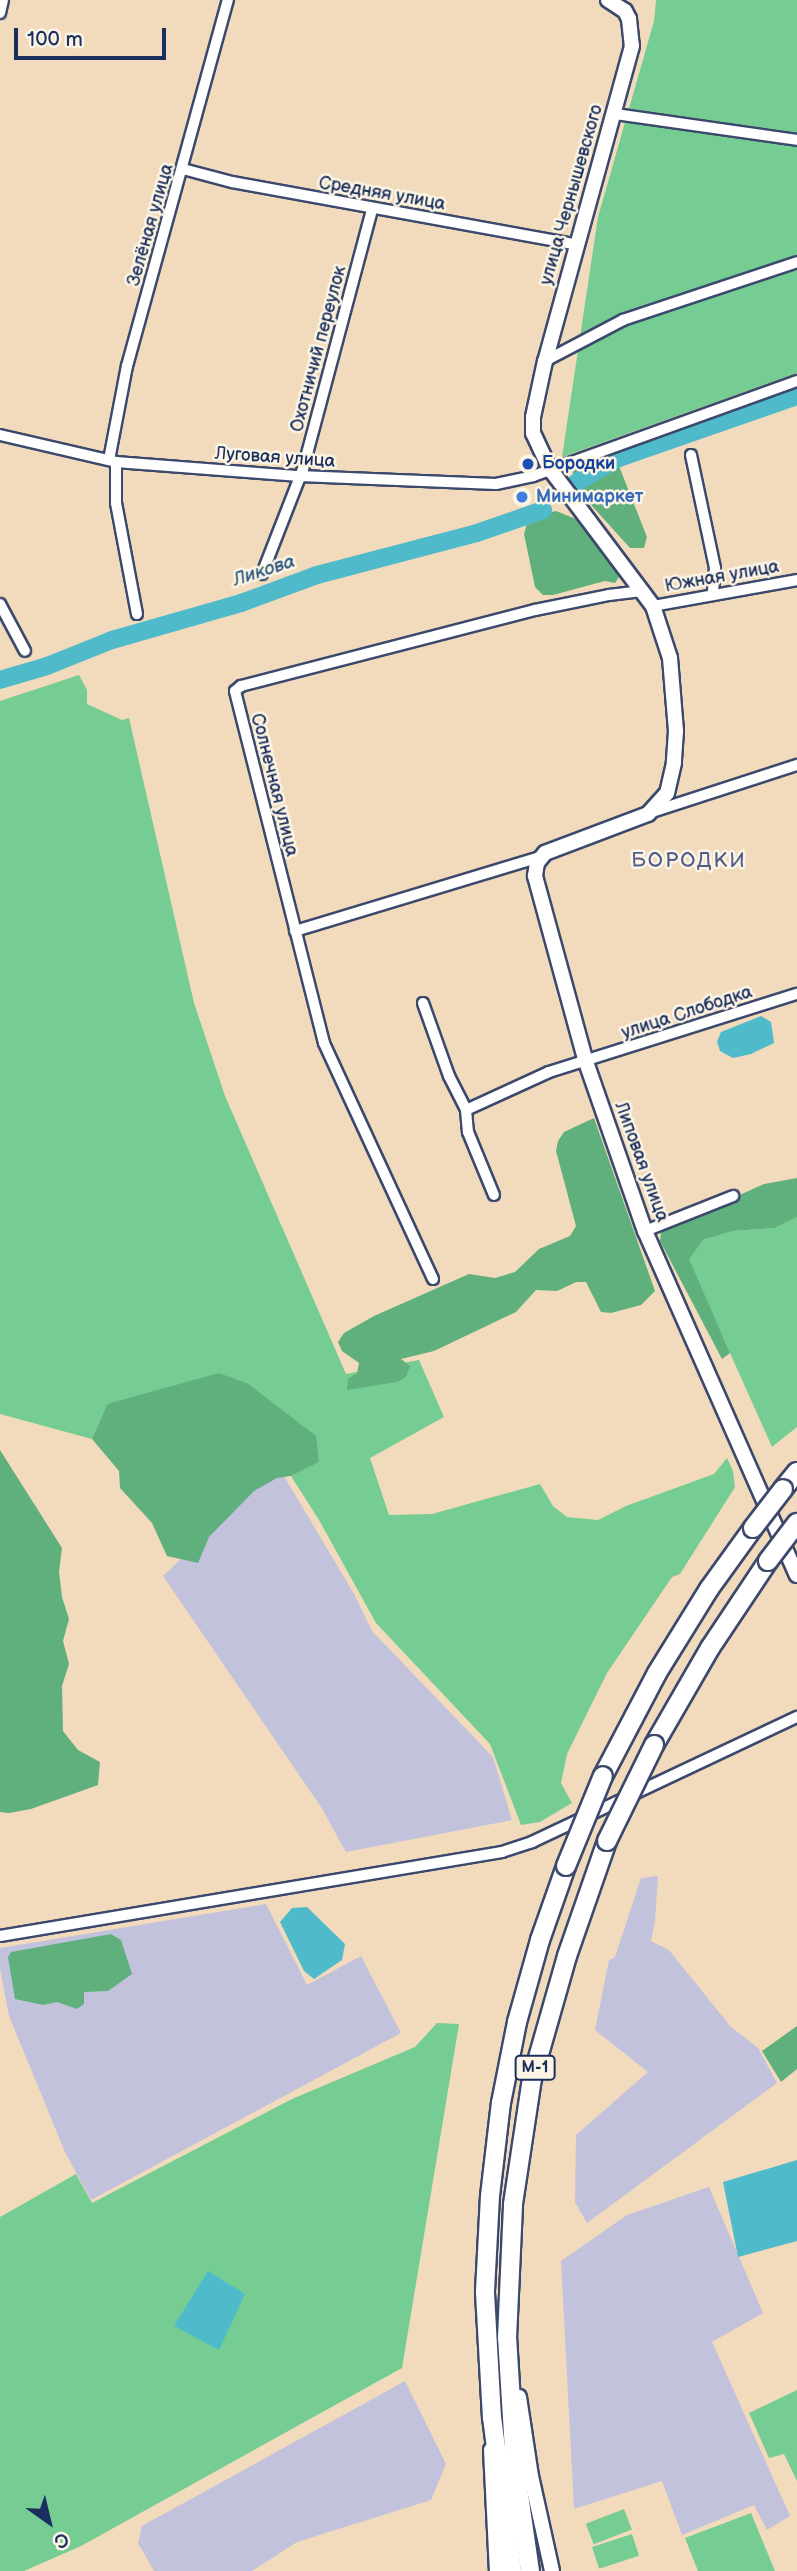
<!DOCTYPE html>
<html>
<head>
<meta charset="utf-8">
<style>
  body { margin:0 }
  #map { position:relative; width:797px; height:2571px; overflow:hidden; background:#f2dbbc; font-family:"Balsamiq Sans",sans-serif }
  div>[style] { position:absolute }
  .industrial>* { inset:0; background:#c2c2dc }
  .green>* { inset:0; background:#75cd93; transform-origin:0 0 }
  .forest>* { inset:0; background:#60b07d }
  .water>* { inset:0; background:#4fbaca }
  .river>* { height:18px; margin:-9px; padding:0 9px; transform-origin:9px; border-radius:9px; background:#4fbaca }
  .roads { filter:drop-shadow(2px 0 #3b496c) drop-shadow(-2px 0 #3b496c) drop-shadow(0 2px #3b496c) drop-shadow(0 -2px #3b496c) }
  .street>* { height:10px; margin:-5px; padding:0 5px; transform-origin:5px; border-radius:5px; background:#fff }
  .secondary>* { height:14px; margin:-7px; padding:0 7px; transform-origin:7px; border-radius:7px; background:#fff }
  .primary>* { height:14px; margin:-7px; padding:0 7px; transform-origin:7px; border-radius:7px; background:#fff }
  .highway>* { height:18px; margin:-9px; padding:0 9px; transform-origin:9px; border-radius:9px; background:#fff }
  .bridges { filter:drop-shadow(2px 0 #3b496c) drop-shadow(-2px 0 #3b496c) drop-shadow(0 2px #3b496c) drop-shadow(0 -2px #3b496c) }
  .highway-bridge>* { height:18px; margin:-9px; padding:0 9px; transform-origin:9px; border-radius:9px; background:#fff }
  .dots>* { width:19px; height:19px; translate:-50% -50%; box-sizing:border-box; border:4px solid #fcf5e5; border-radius:50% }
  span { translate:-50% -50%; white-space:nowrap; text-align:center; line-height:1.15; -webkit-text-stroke:5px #fcf5e5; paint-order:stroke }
  .shield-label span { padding:2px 5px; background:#fcf5e5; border:2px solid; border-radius:5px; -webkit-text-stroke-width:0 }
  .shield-label { font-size:16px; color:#1b2f5e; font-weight:700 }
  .street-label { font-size:18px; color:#1b2f5e }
  .transit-label { font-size:18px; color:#164399; font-weight:700 }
  .left { translate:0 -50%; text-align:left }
  .shop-label { font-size:18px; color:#366cbe; font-weight:700 }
  .water-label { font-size:19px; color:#2b597e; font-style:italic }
  .quarter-label { font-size:21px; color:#515c8a; letter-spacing:2px }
  .north { position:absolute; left:14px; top:2487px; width:70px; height:70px; -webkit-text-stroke:5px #fcf5e5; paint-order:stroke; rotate:146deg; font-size:19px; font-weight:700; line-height:28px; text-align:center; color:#1b2f5e }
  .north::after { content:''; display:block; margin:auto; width:24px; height:32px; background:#1b2f5e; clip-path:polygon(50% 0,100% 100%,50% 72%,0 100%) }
  .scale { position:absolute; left:14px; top:28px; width:152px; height:32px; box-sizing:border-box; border:4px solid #1b2f5e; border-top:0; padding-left:9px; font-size:21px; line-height:24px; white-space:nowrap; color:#1b2f5e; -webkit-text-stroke:5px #fcf5e5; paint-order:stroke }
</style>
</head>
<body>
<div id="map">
  <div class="industrial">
    <i style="clip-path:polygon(278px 1466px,354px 1594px,372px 1631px,493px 1757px,512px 1820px,346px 1852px,321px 1807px,163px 1576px)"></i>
    <i style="clip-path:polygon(658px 1876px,655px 1922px,651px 1941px,669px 1950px,731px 2027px,758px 2048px,777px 2083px,587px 2223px,575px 2202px,576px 2135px,648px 2072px,595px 2030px,609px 1960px,615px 1957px,641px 1878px)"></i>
    <i style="clip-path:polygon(266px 1904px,307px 1985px,361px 1956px,401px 2033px,91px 2200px,65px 2152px,9px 2016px,0 1969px,0 1948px)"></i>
    <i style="clip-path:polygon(709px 2187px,763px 2313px,712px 2342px,790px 2516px,767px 2530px,754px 2505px,682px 2535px,662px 2481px,574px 2509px,561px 2261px,627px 2215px)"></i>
    <i style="clip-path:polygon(405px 2381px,446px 2464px,431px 2500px,297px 2542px,252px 2571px,154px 2571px,138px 2543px,142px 2526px)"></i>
  </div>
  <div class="green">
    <i style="clip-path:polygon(656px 0,797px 0,797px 373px,562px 457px,598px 217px,654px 21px)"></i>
    <i style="clip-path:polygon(79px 675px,87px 690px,87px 704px,122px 720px,129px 718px,194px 1003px,225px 1096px,346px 1374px,419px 1360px,444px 1417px,370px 1458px,389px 1515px,432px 1514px,540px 1484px,553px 1506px,567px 1517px,598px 1520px,626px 1506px,714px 1474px,727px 1458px,733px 1471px,735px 1487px,680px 1574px,672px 1577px,607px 1673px,567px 1754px,561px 1783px,572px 1803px,540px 1822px,521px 1825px,490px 1744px,376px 1623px,319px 1520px,291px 1476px,318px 1462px,315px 1436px,249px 1384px,107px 1404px,92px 1439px,0 1414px,0 701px)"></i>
    <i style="clip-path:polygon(797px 1217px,797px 1427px,772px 1447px,688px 1259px,703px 1240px,733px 1231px,775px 1228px)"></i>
    <i style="clip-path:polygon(437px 2023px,459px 2024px,402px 2368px,81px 2546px,24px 2571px,0 2571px,0 2217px,76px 2174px,92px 2203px,292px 2099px,415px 2047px)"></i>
    <i style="clip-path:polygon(797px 2390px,797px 2481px,784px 2454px,769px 2458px,749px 2413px)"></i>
    <i style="left:624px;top:2509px;width:22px;height:41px;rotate:69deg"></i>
    <i style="clip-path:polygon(751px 2513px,775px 2571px,698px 2571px,685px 2538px)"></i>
    <i style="left:632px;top:2534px;width:23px;height:42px;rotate:72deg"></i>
  </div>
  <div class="forest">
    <i style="clip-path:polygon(657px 438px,668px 444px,619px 466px,647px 537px,644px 548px,630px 548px,583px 496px,575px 482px,571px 464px)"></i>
    <i style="clip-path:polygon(556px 511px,576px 519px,621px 574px,615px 583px,605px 581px,553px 595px,543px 595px,535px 587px,524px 534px,527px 523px,535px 516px)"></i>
    <i style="clip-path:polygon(594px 1118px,655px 1291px,641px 1305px,611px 1313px,601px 1312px,586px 1282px,576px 1282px,557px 1291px,536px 1290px,516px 1312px,434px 1351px,401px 1359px,410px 1366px,406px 1377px,397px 1382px,347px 1390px,348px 1379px,357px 1373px,359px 1363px,342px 1351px,338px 1342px,344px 1333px,374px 1316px,469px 1274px,495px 1278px,515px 1272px,539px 1249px,570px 1236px,576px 1226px,556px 1151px,558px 1141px,564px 1132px)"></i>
    <i style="clip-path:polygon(797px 1178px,797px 1217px,775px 1228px,733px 1231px,703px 1240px,689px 1259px,730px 1353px,722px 1359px,660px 1241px,661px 1233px,666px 1228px,764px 1184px)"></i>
    <i style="clip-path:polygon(219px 1373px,249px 1384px,316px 1436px,319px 1462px,291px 1476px,277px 1478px,254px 1491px,209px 1537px,198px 1563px,167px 1556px,152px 1523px,120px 1488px,119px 1471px,92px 1439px,107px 1404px)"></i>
    <i style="clip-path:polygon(0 1450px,62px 1548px,59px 1572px,62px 1597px,69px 1619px,63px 1641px,69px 1664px,62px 1686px,63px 1731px,78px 1750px,100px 1762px,98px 1785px,31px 1809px,9px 1813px,0 1812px)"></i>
    <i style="clip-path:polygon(111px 1934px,121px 1940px,132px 1974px,108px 1991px,84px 1992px,84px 2004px,77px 2009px,57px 2002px,43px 2005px,15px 1999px,8px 1957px,11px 1952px)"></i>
    <i style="clip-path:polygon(797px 2026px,797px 2069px,781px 2082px,762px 2051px)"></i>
  </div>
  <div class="water">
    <i style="clip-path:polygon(761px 1016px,771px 1022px,774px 1043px,751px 1054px,733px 1058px,720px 1051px,717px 1042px,721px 1032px)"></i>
    <i style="clip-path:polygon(307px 1907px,345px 1944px,342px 1960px,314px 1979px,304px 1971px,280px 1922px,292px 1908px)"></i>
    <i style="clip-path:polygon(797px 2160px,797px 2241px,738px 2257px,723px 2182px)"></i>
    <i style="clip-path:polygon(208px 2271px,245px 2294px,219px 2350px,174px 2326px)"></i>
  </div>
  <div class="river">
    <i style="left:577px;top:482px;width:45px;rotate:-30.5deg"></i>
    <i style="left:616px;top:459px;width:192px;rotate:-19.2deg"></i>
    <i style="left:0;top:680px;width:49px;rotate:-16.6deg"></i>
    <i style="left:47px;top:666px;width:70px;rotate:-21.8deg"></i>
    <i style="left:112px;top:640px;width:134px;rotate:-16deg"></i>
    <i style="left:241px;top:603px;width:81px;rotate:-20.2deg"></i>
    <i style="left:317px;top:575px;width:165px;rotate:-14.7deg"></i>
    <i style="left:477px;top:533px;width:70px;rotate:-19.2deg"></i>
  </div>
  <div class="roads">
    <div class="street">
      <i style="left:0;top:13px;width:13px;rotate:-77deg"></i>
      <i style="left:615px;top:114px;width:184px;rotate:8.1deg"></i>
      <i style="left:183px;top:169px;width:51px;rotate:14.9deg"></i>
      <i style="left:232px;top:182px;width:351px;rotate:10.3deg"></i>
      <i style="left:545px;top:361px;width:88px;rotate:-27.7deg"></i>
      <i style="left:623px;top:320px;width:183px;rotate:-18.4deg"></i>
      <i style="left:0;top:435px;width:119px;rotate:13.1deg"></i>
      <i style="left:116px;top:462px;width:184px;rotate:4.4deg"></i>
      <i style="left:299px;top:476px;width:197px;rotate:2.3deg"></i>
      <i style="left:496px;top:484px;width:38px;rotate:-12deg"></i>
      <i style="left:533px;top:476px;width:281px;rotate:-19.8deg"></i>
      <i style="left:691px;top:455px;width:116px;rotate:78deg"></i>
      <i style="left:715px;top:568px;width:24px;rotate:95deg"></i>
      <i style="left:109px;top:460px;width:96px;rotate:-79.2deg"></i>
      <i style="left:127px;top:366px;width:380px;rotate:-74.6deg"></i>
      <i style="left:116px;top:462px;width:41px;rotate:90deg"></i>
      <i style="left:116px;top:503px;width:113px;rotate:79.3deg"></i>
      <i style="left:262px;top:574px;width:113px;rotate:-68.7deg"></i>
      <i style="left:303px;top:469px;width:269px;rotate:-75.1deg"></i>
      <i style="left:0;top:604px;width:53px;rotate:62deg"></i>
      <i style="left:653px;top:606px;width:146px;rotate:-10.2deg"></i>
      <i style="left:649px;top:813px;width:156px;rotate:-18deg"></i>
      <i style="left:295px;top:931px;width:256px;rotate:-16.8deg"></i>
      <i style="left:423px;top:1003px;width:77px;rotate:70.4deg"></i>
      <i style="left:449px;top:1076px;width:38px;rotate:63deg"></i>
      <i style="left:466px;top:1110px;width:22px;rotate:85deg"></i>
      <i style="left:468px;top:1132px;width:68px;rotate:67.6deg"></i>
      <i style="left:466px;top:1110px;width:91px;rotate:-24.6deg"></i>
      <i style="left:549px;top:1072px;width:260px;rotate:-17.5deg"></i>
      <i style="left:645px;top:1231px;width:95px;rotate:-21.7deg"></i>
      <i style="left:433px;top:1279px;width:260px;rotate:-114.8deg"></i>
      <i style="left:324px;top:1043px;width:363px;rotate:-104.2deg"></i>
      <i style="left:235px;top:691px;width:8px;rotate:-40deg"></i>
      <i style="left:241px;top:686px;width:304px;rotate:-14.5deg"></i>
      <i style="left:535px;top:610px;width:76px;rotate:-11.5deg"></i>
      <i style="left:609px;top:595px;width:35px;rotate:-7deg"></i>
      <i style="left:0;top:1936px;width:509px;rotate:-9.5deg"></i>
      <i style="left:502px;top:1852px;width:32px;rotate:-18deg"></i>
      <i style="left:532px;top:1842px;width:293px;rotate:-25.3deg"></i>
    </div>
    <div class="secondary">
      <i style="left:608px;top:0;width:20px;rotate:33deg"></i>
      <i style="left:625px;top:11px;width:9px;rotate:63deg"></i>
      <i style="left:629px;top:19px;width:27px;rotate:84deg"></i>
      <i style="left:632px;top:46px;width:327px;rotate:105.4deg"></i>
      <i style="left:545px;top:361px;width:57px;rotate:102.1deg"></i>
      <i style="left:533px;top:417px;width:16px;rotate:90deg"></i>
      <i style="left:533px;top:433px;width:40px;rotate:65deg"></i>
      <i style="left:550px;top:469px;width:171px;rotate:53.1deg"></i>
      <i style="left:653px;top:606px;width:55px;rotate:71.9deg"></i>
      <i style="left:670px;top:658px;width:73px;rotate:85.3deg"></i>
      <i style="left:676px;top:731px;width:32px;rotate:94deg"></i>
      <i style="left:674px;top:763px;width:31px;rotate:103deg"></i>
      <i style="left:667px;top:793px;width:28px;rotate:132deg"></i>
      <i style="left:648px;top:814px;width:110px;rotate:159.3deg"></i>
      <i style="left:545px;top:853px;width:13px;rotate:129deg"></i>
      <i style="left:537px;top:863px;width:13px;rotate:99deg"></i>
      <i style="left:535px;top:876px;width:193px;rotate:74.7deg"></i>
      <i style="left:586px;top:1062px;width:179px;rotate:70.8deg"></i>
      <i style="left:645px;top:1231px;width:376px;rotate:66.2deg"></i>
    </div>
    <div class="primary">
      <i style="left:519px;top:2397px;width:80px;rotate:81.4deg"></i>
      <i style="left:531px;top:2476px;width:97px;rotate:77.5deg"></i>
      <i style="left:491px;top:2450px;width:121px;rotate:87.2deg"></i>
    </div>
    <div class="highway">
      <i style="left:783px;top:1489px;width:22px;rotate:-51deg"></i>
      <i style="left:654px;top:1745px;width:112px;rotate:-60deg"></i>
      <i style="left:710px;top:1648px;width:105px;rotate:-56.3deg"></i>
      <i style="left:603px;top:1776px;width:116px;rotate:-62.3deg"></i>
      <i style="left:657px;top:1673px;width:99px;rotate:-58.2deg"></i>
      <i style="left:709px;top:1589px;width:75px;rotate:-54.2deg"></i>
      <i style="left:512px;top:2571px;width:154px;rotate:-97.4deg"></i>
      <i style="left:492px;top:2418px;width:127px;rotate:-93.2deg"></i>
      <i style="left:485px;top:2291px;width:95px;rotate:-87deg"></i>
      <i style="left:490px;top:2196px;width:94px;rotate:-83.3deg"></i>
      <i style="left:501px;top:2103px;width:83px;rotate:-78.8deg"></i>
      <i style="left:517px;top:2022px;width:85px;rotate:-74.3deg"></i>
      <i style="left:540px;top:1940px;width:78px;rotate:-70.6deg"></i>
      <i style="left:530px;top:2571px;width:105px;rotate:-98.2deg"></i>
      <i style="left:515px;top:2467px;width:129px;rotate:-93.5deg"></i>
      <i style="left:507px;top:2338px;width:134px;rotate:-87.4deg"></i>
      <i style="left:513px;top:2204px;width:126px;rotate:-81.4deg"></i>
      <i style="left:532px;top:2079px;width:128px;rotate:-74.1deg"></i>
      <i style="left:567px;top:1956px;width:122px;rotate:-70.8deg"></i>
    </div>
  </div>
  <div class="bridges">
    <div class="highway-bridge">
      <i style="left:753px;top:1528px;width:49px;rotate:-52.4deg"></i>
      <i style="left:768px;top:1561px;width:48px;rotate:-52.7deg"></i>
      <i style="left:607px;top:1841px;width:107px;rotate:-63.9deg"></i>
      <i style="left:566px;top:1866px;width:97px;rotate:-67.7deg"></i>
    </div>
  </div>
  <div class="dots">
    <i style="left:528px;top:464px;background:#1a4fb4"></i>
    <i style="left:522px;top:497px;background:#3f7fe0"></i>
  </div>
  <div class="shield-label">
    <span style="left:535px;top:2068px">М-1</span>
  </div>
  <div class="street-label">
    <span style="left:382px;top:194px;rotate:10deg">Средняя улица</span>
    <span style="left:572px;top:195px;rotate:-74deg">улица Чернышевского</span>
    <span style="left:151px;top:225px;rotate:-74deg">Зелёная улица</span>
    <span style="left:319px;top:349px;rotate:-75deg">Охотничий переулок</span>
    <span style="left:275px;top:458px;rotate:4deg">Луговая улица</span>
    <span style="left:722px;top:577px;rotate:-10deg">Южная улица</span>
    <span style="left:274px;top:785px;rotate:76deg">Солнечная улица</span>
    <span style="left:687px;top:1013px;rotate:-18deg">улица Слободка</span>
    <span style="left:641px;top:1162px;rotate:70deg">Липовая улица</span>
  </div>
  <div class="transit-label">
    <span class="left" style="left:542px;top:464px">Бородки</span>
  </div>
  <div class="shop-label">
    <span class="left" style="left:536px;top:497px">Минимаркет</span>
  </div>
  <div class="water-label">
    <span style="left:264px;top:571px;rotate:-18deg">Ликова</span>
  </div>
  <div class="quarter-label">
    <span style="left:689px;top:861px">БОРОДКИ</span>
  </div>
  <div class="north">С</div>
  <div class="scale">100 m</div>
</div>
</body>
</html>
